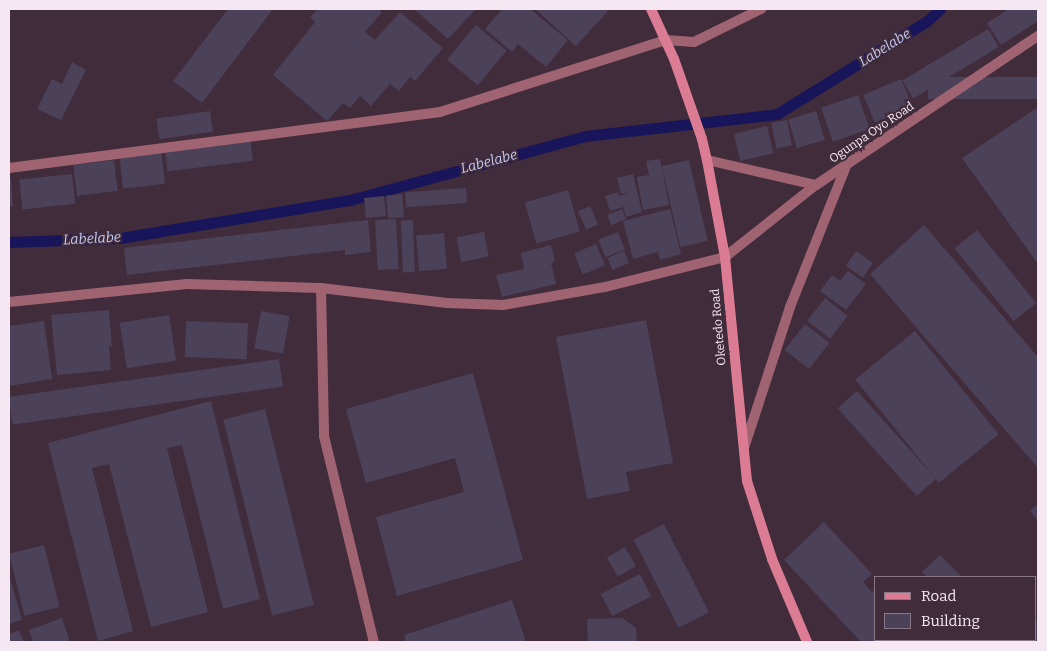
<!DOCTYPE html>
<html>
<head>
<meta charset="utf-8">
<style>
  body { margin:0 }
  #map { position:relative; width:1047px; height:651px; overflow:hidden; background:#412c3c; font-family:Bitter,serif }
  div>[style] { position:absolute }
  .stream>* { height:11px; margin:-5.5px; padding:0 5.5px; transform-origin:5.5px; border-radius:5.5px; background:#18155a }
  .building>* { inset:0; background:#4b4158; transform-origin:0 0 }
  .street>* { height:10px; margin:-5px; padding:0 5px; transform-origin:5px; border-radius:5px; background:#a06372 }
  .secondary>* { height:10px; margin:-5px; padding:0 5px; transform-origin:5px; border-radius:5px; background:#dc7c94 }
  span { translate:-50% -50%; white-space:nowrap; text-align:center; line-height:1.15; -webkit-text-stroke:4px #412c3c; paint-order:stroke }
  .street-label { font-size:12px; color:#f6e8f2 }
  .water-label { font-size:14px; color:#c1c9f3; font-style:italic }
  .frame { position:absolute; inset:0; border:10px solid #f6e8f2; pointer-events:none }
  .legend { position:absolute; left:874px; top:576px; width:162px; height:65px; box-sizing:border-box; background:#412c3c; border:1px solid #897785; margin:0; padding:6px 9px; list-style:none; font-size:15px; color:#f6e8f2 }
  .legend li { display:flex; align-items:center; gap:10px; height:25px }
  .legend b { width:25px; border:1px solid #897785 }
</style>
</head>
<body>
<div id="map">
  <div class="stream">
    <i style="left:9px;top:242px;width:111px;rotate:-2.1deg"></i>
    <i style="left:120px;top:238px;width:233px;rotate:-9.4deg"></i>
    <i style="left:350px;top:200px;width:244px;rotate:-15.2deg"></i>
    <i style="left:585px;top:136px;width:193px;rotate:-6.5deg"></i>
    <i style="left:777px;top:114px;width:176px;rotate:-31.8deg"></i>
    <i style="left:927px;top:21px;width:18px;rotate:-43deg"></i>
  </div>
  <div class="building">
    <i style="clip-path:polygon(228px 9px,273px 9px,202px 103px,173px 81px)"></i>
    <i style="clip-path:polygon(318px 9px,378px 9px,382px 12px,365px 32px,375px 40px,400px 12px,443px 48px,415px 81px,410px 77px,399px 91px,390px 84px,371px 106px,360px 96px,350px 108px,343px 103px,327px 121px,273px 75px,315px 22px,310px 17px)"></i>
    <i style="clip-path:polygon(414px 9px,476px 9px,448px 39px)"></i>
    <i style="clip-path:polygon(502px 9px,530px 9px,568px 40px,546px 67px,518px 44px,512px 52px,485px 29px)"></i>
    <i style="clip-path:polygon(535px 9px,605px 9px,608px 11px,576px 46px)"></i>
    <i style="clip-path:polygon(1009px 9px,1038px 9px,1038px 21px,1001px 45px,987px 23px)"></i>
    <i style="left:476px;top:25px;width:40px;height:45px;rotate:40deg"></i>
    <i style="left:988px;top:29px;width:21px;height:100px;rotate:59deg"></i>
    <i style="clip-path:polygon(72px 62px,86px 70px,61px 120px,37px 109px,52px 79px,62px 84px)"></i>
    <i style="left:1038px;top:77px;width:22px;height:110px;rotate:90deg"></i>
    <i style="left:901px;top:79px;width:30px;height:41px;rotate:67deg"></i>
    <i style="left:858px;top:95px;width:36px;height:39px;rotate:71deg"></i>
    <i style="clip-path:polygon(1038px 107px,1038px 264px,962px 158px)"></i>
    <i style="left:210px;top:111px;width:21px;height:54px;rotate:82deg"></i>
    <i style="left:816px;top:111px;width:30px;height:29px;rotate:73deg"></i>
    <i style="left:787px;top:120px;width:26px;height:16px;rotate:79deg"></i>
    <i style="left:767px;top:126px;width:28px;height:34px;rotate:77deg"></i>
    <i style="left:250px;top:137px;width:24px;height:86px;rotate:83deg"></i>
    <i style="left:161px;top:151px;width:33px;height:42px;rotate:83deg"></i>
    <i style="clip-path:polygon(660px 159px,669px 205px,643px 210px,637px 177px,649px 175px,646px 161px)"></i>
    <i style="left:114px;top:160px;width:31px;height:41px;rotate:83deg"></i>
    <i style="left:689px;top:160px;width:83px;height:28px;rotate:77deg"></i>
    <i style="left:72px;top:174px;width:30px;height:53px;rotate:84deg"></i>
    <i style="clip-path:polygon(633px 174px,642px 212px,626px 217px,623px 207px,610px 211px,605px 196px,618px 192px,619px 196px,629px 193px,621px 194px,617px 178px)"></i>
    <i style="clip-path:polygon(9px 178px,11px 178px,13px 206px,9px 206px)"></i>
    <i style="left:466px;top:188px;width:15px;height:61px;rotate:86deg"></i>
    <i style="left:568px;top:190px;width:43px;height:45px;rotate:74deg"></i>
    <i style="left:402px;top:194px;width:23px;height:16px;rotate:85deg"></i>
    <i style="left:384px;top:196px;width:20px;height:20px;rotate:84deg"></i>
    <i style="left:590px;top:206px;width:20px;height:13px;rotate:66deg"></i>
    <i style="left:622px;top:209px;width:11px;height:16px;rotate:68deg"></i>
    <i style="clip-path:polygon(670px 209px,681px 254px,660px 260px,658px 252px,633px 259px,623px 221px)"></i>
    <i style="left:396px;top:219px;width:50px;height:21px;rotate:87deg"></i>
    <i style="clip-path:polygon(368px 220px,371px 252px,345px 255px,345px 250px,127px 275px,124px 248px)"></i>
    <i style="left:413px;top:220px;width:52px;height:12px;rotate:88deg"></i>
    <i style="clip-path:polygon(924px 225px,1038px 357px,1038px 468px,870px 274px)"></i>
    <i style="left:977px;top:230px;width:94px;height:29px;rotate:51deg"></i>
    <i style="left:484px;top:232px;width:25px;height:28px;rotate:79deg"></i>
    <i style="left:618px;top:232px;width:19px;height:21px;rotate:69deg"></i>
    <i style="left:444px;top:233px;width:36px;height:28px;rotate:85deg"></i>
    <i style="left:596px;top:244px;width:23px;height:24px;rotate:67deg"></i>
    <i style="clip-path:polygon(551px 245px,555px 261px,551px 263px,556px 284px,502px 297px,496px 275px,524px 269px,521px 253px)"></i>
    <i style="left:624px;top:251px;width:13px;height:18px;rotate:67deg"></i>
    <i style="left:856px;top:251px;width:21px;height:18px;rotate:35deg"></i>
    <i style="clip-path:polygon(848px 271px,866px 284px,846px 310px,820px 291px,832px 275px,840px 281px)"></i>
    <i style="left:825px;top:298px;width:29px;height:29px;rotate:38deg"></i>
    <i style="clip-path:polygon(109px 310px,112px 346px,109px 346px,111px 370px,57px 375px,51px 315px)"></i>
    <i style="left:261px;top:311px;width:29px;height:38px;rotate:10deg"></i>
    <i style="left:169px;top:315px;width:46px;height:50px;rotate:81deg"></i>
    <i style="clip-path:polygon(646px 320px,673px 463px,626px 472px,630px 491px,587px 499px,556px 337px)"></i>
    <i style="clip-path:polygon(44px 321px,52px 379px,9px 386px,9px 326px)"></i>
    <i style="left:186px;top:321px;width:62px;height:36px;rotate:2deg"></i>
    <i style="left:805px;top:324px;width:31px;height:33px;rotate:38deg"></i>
    <i style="left:915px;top:331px;width:133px;height:77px;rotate:51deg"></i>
    <i style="left:279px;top:359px;width:28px;height:273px;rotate:82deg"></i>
    <i style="clip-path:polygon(473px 373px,523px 560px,397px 596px,376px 517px,464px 492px,455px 458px,366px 483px,346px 409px)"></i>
    <i style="left:857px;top:391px;width:118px;height:26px;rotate:48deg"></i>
    <i style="clip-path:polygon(211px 401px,260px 599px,223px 609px,182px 445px,167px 448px,208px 612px,151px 627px,109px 464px,92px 468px,133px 631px,98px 641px,48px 443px)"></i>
    <i style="left:265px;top:409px;width:202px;height:43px;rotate:76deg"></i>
    <i style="clip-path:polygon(1038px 504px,1038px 521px,1030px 511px)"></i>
    <i style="clip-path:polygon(824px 522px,872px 574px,863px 582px,872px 592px,876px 588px,876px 640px,919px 640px,917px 642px,861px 642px,784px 560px)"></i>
    <i style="left:664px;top:524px;width:99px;height:34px;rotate:63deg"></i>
    <i style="left:44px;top:545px;width:64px;height:36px;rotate:76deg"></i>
    <i style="left:625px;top:547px;width:22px;height:21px;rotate:60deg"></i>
    <i style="clip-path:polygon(940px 555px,962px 577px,927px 577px,922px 572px)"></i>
    <i style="left:640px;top:574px;width:25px;height:44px;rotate:63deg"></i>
    <i style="clip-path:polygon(9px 575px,22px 620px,9px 624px)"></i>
    <i style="clip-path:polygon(512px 600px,526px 642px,406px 642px,404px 635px)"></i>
    <i style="clip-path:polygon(62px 618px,70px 642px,33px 642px,29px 630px)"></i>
    <i style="clip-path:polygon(622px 618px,636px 628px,637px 642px,588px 642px,587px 619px)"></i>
    <i style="clip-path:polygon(1036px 619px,1038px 621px,1038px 642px,966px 642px,964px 640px,1036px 640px)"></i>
    <i style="clip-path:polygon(19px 630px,24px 642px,9px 642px,9px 634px)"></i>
  </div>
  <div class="street">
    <i style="left:707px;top:160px;width:112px;rotate:12.9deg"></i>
    <i style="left:9px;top:168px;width:435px;rotate:-7.4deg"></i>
    <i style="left:440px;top:112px;width:237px;rotate:-17.7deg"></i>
    <i style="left:666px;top:40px;width:28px;rotate:4deg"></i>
    <i style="left:694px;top:42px;width:75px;rotate:-26.2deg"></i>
    <i style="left:321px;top:288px;width:148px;rotate:88.8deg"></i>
    <i style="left:324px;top:436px;width:212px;rotate:76.4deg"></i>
    <i style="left:9px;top:302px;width:179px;rotate:-5.8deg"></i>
    <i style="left:187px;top:284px;width:134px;rotate:1.7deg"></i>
    <i style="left:321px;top:288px;width:127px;rotate:6.8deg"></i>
    <i style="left:447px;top:303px;width:56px;rotate:2deg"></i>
    <i style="left:503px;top:305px;width:104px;rotate:-10deg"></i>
    <i style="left:605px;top:287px;width:124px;rotate:-14deg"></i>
    <i style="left:725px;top:257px;width:116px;rotate:-38.4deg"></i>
    <i style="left:816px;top:185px;width:267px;rotate:-33.9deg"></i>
    <i style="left:744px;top:448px;width:148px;rotate:-71.9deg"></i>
    <i style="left:790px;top:307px;width:152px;rotate:-68.3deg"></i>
  </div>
  <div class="secondary">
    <i style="left:651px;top:9px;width:55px;rotate:65.3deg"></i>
    <i style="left:674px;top:59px;width:85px;rotate:70.7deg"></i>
    <i style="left:702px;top:139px;width:22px;rotate:77deg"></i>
    <i style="left:707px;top:160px;width:99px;rotate:79.5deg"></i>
    <i style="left:725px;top:257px;width:225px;rotate:84.4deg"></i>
    <i style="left:747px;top:481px;width:82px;rotate:72.2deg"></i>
    <i style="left:772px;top:559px;width:90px;rotate:67.1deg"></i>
  </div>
  <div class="street-label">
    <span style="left:872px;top:133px;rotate:-34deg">Ogunpa Oyo Road</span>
    <span style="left:719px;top:327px;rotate:-95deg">Oketedo Road</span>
  </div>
  <div class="water-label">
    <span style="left:885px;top:48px;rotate:-32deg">Labelabe</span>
    <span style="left:489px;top:162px;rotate:-15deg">Labelabe</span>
    <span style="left:92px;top:239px;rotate:-3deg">Labelabe</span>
  </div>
  <div class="frame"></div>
  <ul class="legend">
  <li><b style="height:6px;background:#dc7c94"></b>Road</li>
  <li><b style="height:14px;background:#4b4158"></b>Building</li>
  </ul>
</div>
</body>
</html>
